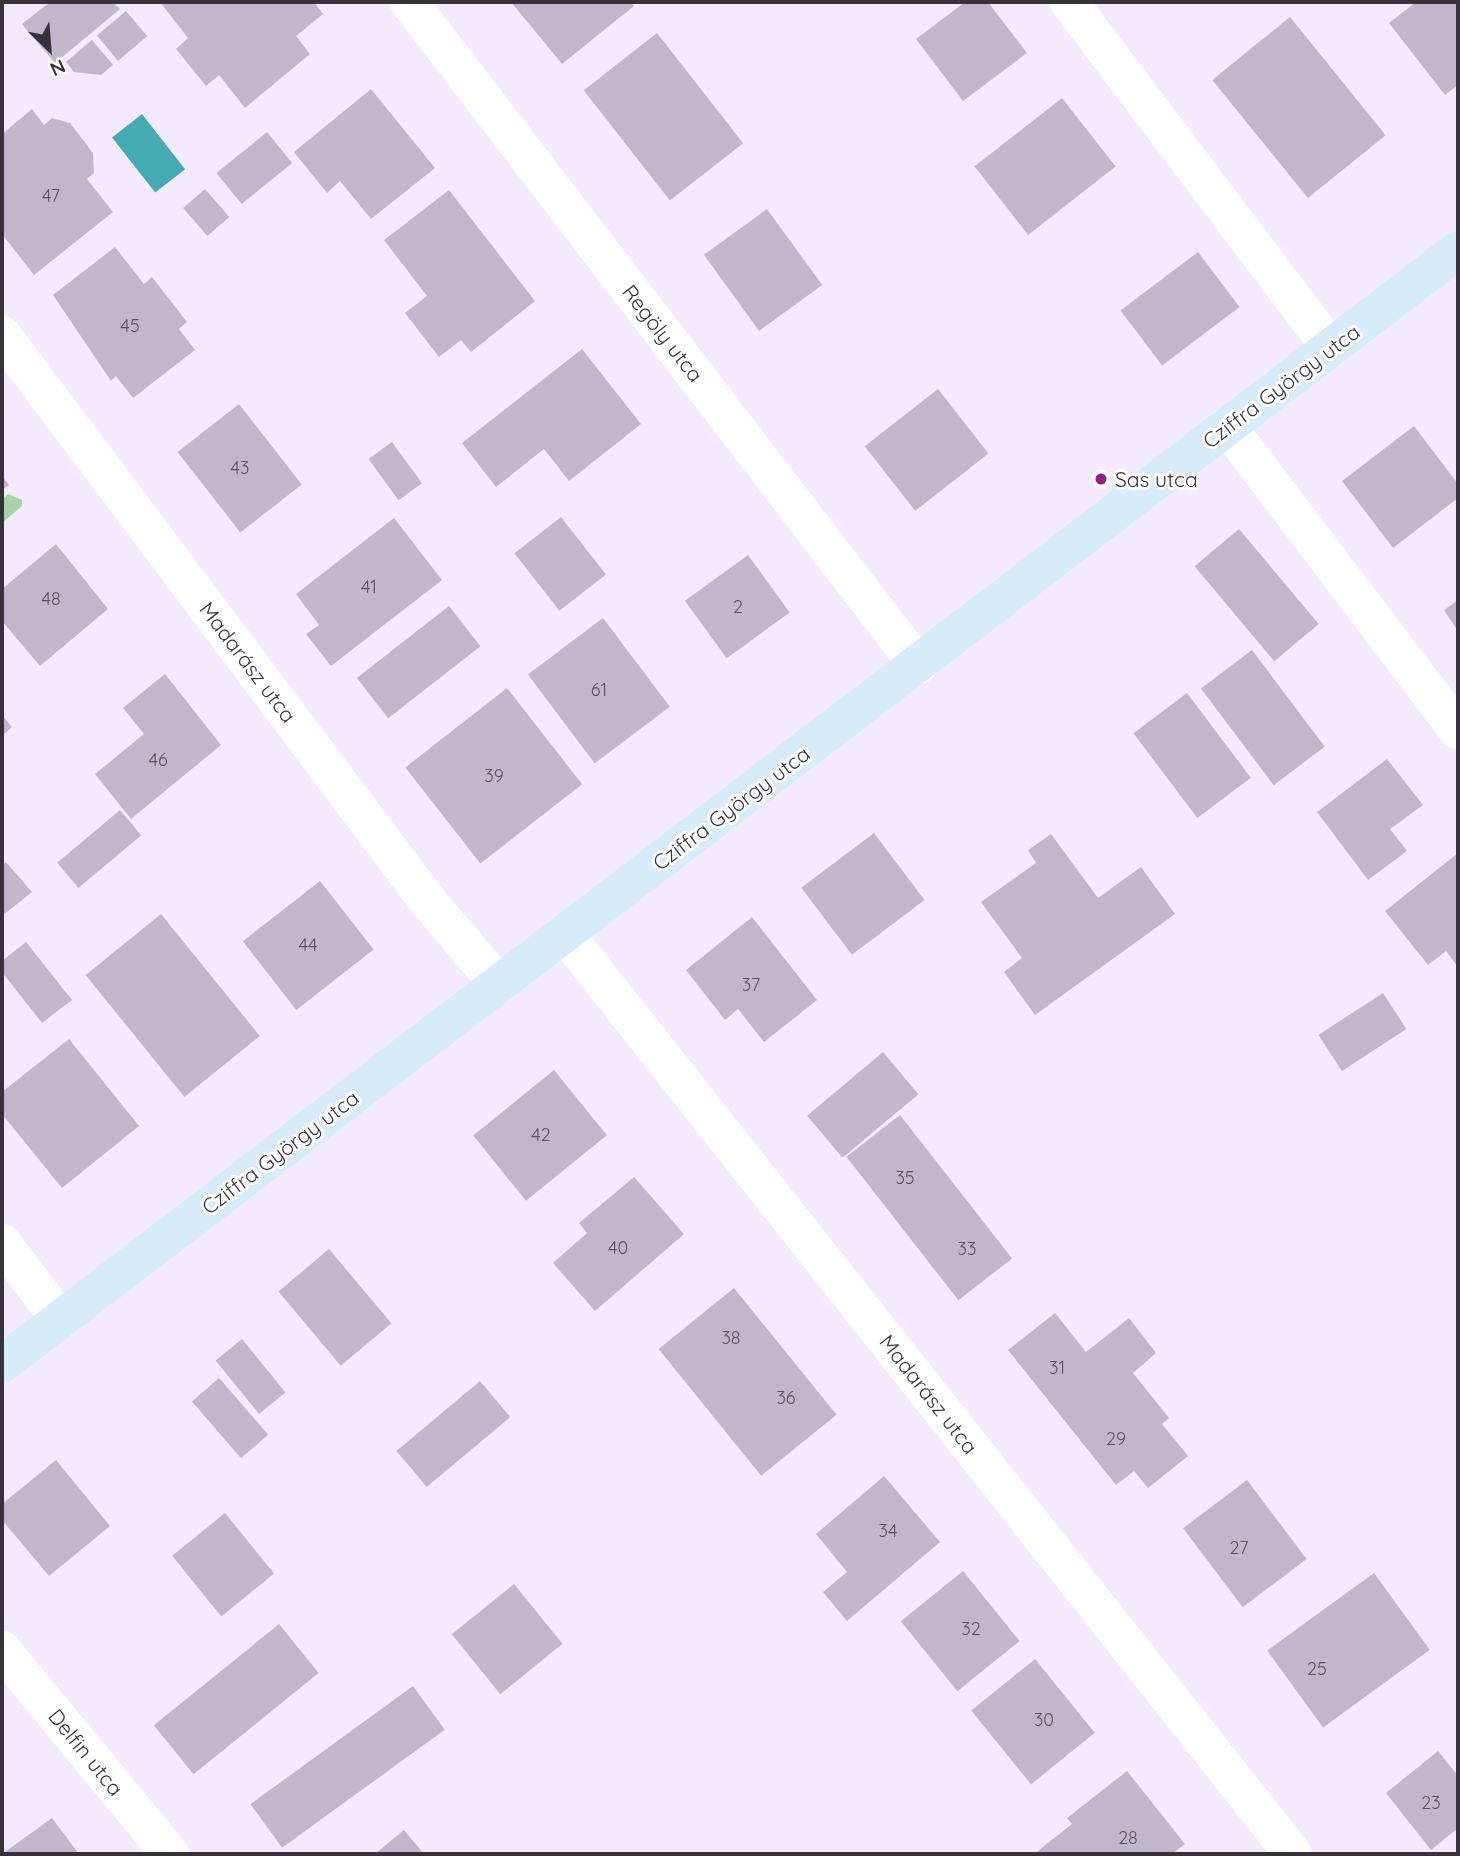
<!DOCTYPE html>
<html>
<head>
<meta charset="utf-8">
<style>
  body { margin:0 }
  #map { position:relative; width:1460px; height:1856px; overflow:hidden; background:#f3ebfd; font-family:Quicksand,sans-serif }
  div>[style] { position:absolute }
  .green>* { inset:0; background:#a6d3a7 }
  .water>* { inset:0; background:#43abb1; transform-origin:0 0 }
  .building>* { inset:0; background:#c0b8ca; transform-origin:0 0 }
  .street>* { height:38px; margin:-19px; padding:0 19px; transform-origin:19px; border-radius:19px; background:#fff }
  .secondary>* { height:38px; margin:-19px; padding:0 19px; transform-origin:19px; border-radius:19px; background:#d6ecf8 }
  .dots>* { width:19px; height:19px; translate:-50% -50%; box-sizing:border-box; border:4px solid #fff; border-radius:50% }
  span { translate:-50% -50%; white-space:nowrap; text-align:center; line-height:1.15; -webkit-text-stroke:6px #fff; paint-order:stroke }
  .number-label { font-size:18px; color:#58545e }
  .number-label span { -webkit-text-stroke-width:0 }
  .street-label { font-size:21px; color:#36323a }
  .poi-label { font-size:21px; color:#36323a }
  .left { translate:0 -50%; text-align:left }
  .frame { position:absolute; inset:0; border:4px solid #36323a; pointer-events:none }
  .north { position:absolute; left:14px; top:14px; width:70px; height:70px; -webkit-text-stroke:5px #fff; paint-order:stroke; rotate:155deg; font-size:19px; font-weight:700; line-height:28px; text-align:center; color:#36323a }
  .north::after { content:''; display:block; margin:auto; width:24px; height:32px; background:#36323a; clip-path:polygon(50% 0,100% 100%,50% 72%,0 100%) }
</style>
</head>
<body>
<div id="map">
  <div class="green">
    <i style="clip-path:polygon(8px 494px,22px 500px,22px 506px,2px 523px,2px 500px)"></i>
  </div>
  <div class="water">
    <i style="left:142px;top:114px;width:70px;height:38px;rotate:52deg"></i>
  </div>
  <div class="building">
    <i style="clip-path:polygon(50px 2px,113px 2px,120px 9px,55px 63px,22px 24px)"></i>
    <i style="clip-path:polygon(160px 2px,314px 2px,323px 14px,296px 36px,310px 54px,245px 108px,219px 75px,206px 86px,176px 49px,188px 38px)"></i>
    <i style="clip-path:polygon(511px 2px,631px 2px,634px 6px,562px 64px)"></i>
    <i style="clip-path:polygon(965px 2px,988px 2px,1027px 53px,963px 101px,916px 39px)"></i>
    <i style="clip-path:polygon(1416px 2px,1458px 2px,1458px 85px,1445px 95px,1389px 23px)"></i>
    <i style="left:126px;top:11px;width:33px;height:38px;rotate:50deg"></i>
    <i style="left:1290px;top:17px;width:152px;height:100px;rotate:51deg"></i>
    <i style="left:657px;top:33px;width:140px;height:93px;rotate:52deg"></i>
    <i style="clip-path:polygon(92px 40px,113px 65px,101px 75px,74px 72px,66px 62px)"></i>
    <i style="clip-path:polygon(371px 89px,435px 168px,371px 219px,340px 181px,327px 193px,294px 152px)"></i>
    <i style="left:1062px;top:98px;width:87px;height:111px;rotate:52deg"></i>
    <i style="clip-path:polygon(32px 109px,44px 125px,52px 118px,70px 123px,93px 153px,94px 173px,87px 179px,113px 212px,34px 275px,2px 234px,2px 134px)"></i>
    <i style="left:267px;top:132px;width:40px;height:65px;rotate:51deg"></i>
    <i style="left:205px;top:189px;width:37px;height:29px;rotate:49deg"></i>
    <i style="clip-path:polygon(449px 190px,535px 301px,471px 352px,461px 340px,439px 357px,405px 313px,427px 296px,384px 240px)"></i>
    <i style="left:767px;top:209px;width:94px;height:78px;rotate:54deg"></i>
    <i style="clip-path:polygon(115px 247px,144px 284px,152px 277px,187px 322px,179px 329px,195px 350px,133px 398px,116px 376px,111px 381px,53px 295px)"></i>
    <i style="left:1198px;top:252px;width:69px;height:97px;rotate:53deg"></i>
    <i style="clip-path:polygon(582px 349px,641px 424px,569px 481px,544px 449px,496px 487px,462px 443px)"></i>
    <i style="left:938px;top:389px;width:82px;height:93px;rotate:52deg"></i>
    <i style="left:239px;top:404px;width:102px;height:78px;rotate:52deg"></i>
    <i style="clip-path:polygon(1414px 426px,1458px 484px,1458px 498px,1393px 548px,1342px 481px)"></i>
    <i style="left:392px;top:442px;width:51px;height:29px;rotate:54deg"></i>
    <i style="clip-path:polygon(2px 476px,9px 485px,2px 490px)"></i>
    <i style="left:561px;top:517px;width:73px;height:59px;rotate:52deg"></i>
    <i style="clip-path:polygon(394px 518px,442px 580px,331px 666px,306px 634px,319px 625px,296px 594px)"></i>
    <i style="left:1239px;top:529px;width:124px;height:58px;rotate:50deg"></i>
    <i style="clip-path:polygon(56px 544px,108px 609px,40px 666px,2px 621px,2px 589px)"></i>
    <i style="left:748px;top:555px;width:71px;height:78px;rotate:54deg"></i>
    <i style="clip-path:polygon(1458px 600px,1458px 631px,1444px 610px)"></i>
    <i style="left:449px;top:606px;width:51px;height:117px;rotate:52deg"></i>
    <i style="left:603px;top:618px;width:111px;height:94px;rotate:53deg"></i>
    <i style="left:1252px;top:650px;width:121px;height:64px;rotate:53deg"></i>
    <i style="clip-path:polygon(165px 674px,221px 745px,131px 819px,95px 774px,144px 734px,123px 708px)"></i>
    <i style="left:507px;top:688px;width:122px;height:129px;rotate:52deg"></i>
    <i style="left:1187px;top:693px;width:106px;height:67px;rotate:53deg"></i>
    <i style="clip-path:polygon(2px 715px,12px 727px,2px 736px)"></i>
    <i style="clip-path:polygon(1387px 759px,1423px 805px,1390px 829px,1407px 851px,1368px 880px,1317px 812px)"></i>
    <i style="left:120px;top:810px;width:33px;height:82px;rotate:50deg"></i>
    <i style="left:874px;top:833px;width:84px;height:91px;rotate:53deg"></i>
    <i style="clip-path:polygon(1051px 834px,1098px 898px,1141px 867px,1175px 914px,1035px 1015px,1004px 972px,1022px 958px,981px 902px,1036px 863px,1028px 850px)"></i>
    <i style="clip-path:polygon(1458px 853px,1458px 967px,1446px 951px,1428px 965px,1385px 911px)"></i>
    <i style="clip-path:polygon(6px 862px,32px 892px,2px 916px,2px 865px)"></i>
    <i style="left:320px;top:881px;width:87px;height:98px;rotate:52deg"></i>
    <i style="left:161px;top:914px;width:157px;height:97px;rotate:51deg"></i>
    <i style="clip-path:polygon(752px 917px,817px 1000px,764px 1042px,738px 1009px,725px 1020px,686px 970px)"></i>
    <i style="clip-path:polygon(26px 942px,72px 1000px,42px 1023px,2px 972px,2px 961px)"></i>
    <i style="left:1383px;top:993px;width:43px;height:77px;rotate:57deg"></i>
    <i style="clip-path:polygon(69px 1039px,139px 1126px,62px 1188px,2px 1114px,2px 1092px)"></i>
    <i style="left:883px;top:1052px;width:55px;height:99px;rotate:50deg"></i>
    <i style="left:554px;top:1070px;width:84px;height:104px;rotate:51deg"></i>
    <i style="left:900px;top:1115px;width:182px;height:68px;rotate:52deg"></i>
    <i style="clip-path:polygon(634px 1177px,684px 1234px,595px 1311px,553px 1263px,587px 1233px,579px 1223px)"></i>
    <i style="left:329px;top:1249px;width:97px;height:66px;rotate:50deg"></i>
    <i style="left:734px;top:1288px;width:163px;height:97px;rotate:51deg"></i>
    <i style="clip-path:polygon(1055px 1313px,1086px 1352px,1129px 1318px,1156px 1353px,1133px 1373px,1169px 1418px,1162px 1424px,1188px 1456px,1148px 1488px,1134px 1471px,1116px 1485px,1008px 1350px)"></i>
    <i style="left:242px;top:1339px;width:69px;height:34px;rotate:51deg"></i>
    <i style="left:219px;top:1378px;width:75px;height:36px;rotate:49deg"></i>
    <i style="left:480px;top:1381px;width:47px;height:109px;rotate:50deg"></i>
    <i style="clip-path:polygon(56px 1460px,110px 1526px,49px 1576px,2px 1520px,2px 1504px)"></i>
    <i style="clip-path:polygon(884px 1476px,940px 1542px,847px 1621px,823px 1592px,847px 1572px,816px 1534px)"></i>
    <i style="left:1247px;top:1480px;width:99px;height:80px;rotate:53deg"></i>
    <i style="left:225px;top:1513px;width:78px;height:68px;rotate:51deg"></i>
    <i style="left:963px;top:1571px;width:90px;height:80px;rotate:51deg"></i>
    <i style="left:1374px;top:1573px;width:95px;height:132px;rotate:54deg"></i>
    <i style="left:514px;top:1584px;width:77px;height:80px;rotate:51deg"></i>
    <i style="left:279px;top:1624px;width:63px;height:161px;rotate:51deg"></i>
    <i style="left:1035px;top:1659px;width:95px;height:82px;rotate:51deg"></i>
    <i style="left:413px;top:1686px;width:54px;height:201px;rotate:54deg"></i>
    <i style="clip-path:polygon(1438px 1751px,1458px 1776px,1458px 1828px,1431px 1850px,1386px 1793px)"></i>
    <i style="clip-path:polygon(1127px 1771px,1185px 1844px,1172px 1854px,1034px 1854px,1072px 1824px,1067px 1818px)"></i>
    <i style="clip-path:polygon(52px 1818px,79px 1854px,2px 1854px)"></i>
    <i style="clip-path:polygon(404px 1830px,424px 1854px,375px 1854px)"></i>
  </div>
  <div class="street">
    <i style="left:409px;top:2px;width:836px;rotate:52.49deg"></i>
    <i style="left:1069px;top:2px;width:434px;rotate:52.9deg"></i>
    <i style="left:2px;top:335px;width:707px;rotate:53.05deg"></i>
    <i style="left:427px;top:900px;width:111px;rotate:49.7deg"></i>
    <i style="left:1227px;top:426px;width:382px;rotate:52.8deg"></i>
    <i style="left:565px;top:934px;width:1173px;rotate:51.65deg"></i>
    <i style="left:2px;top:1243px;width:96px;rotate:52.7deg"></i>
    <i style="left:2px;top:1650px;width:264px;rotate:50.5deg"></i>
  </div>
  <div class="secondary">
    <i style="left:2px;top:1364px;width:1833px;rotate:-37.42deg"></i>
  </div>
  <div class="dots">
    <i style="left:1101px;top:479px;background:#94217f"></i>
  </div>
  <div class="number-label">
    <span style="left:51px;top:196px">47</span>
    <span style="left:130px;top:326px">45</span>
    <span style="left:240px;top:468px">43</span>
    <span style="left:369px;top:587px">41</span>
    <span style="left:51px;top:599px">48</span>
    <span style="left:738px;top:607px">2</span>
    <span style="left:599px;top:690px">61</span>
    <span style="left:158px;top:760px">46</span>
    <span style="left:494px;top:776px">39</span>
    <span style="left:308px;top:945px">44</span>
    <span style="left:751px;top:985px">37</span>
    <span style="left:541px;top:1135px">42</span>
    <span style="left:905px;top:1178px">35</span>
    <span style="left:618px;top:1248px">40</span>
    <span style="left:967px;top:1249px">33</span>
    <span style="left:731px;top:1338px">38</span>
    <span style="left:1057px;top:1368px">31</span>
    <span style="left:786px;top:1398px">36</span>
    <span style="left:1116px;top:1439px">29</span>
    <span style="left:888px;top:1531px">34</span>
    <span style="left:1239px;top:1548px">27</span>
    <span style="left:971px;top:1629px">32</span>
    <span style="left:1317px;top:1669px">25</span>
    <span style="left:1044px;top:1720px">30</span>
    <span style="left:1431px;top:1803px">23</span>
    <span style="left:1128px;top:1838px">28</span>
  </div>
  <div class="street-label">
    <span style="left:663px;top:333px;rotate:52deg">Regöly utca</span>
    <span style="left:1281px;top:386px;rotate:-37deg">Cziffra György utca</span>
    <span style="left:248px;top:662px;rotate:53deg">Madarász utca</span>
    <span style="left:731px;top:808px;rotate:-37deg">Cziffra György utca</span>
    <span style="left:280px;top:1152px;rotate:-37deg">Cziffra György utca</span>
    <span style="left:929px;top:1394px;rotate:52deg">Madarász utca</span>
    <span style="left:86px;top:1752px;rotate:51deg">Delfin utca</span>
  </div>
  <div class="poi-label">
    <span class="left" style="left:1115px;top:479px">Sas utca</span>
  </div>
  <div class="frame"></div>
  <div class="north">N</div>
</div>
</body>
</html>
